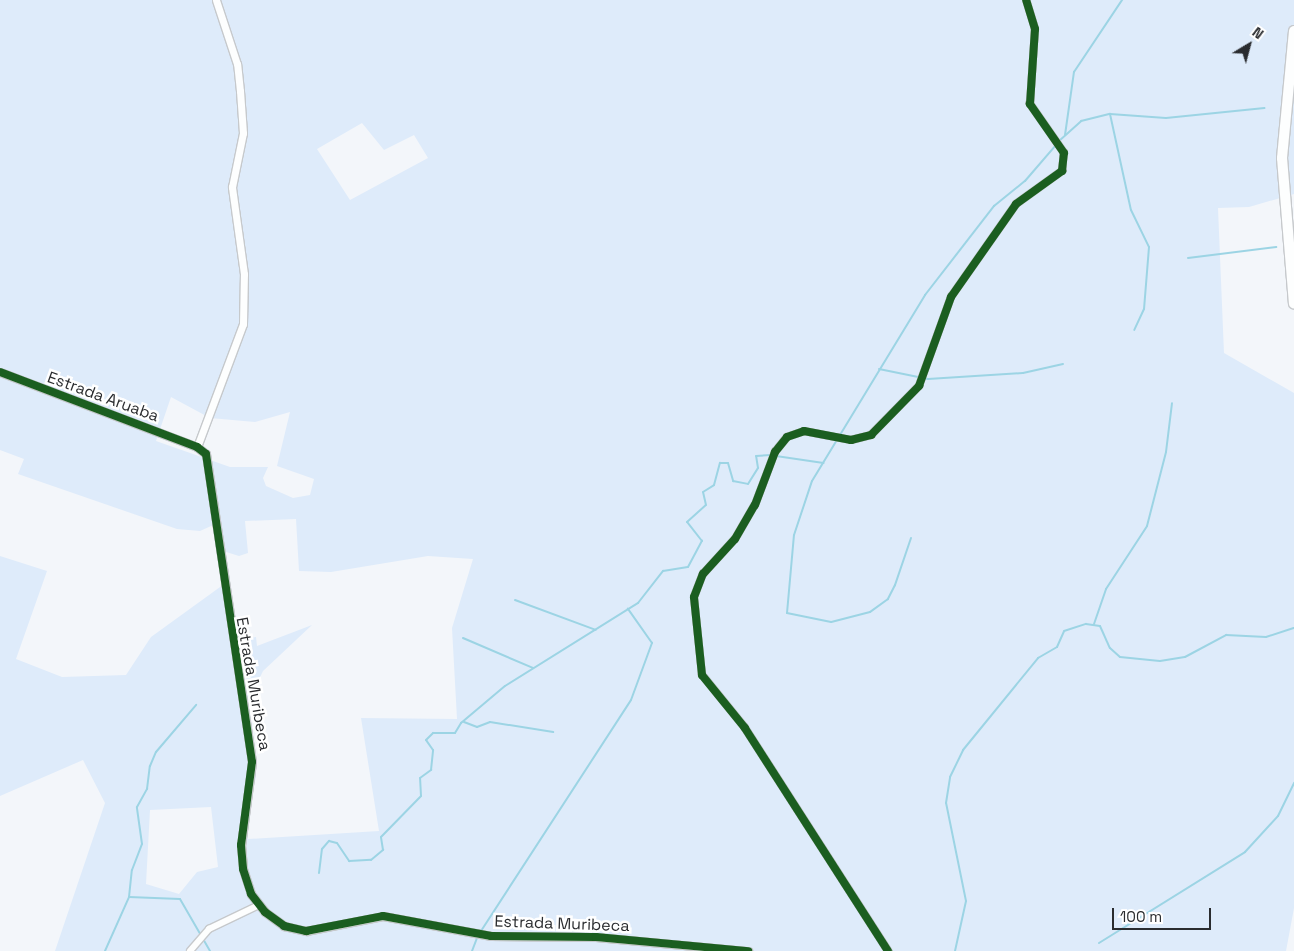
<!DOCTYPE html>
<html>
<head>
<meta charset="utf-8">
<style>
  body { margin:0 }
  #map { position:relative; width:1294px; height:951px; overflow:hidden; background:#f3f6fa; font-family:"Space Grotesk",sans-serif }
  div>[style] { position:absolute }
  .green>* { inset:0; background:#deebfa }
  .stream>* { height:2px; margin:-1px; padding:0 1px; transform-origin:1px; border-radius:1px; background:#9cd4e4 }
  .roads { filter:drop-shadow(1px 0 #c6c9cc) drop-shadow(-1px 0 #c6c9cc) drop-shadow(0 1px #c6c9cc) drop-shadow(0 -1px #c6c9cc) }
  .minor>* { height:5.5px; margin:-2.75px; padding:0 2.75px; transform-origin:2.75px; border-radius:2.75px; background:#fdfefe }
  .tertiary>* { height:7px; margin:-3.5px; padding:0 3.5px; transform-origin:3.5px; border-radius:3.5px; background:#fdfefe }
  .motorway>* { height:10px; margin:-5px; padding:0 5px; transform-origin:5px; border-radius:5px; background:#fdfefe }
  .cycleway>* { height:8px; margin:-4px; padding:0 4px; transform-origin:4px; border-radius:4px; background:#1b5e20 }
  span { translate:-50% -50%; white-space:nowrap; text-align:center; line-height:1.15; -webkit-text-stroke:5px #fff; paint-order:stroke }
  .street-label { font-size:16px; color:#2a2c2f }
  .north { position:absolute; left:1224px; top:20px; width:50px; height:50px; -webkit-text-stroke:4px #fff; paint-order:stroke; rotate:37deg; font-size:14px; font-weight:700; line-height:20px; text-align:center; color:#2a2c2f }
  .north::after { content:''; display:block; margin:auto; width:18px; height:22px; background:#2a2c2f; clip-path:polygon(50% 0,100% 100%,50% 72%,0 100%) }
  .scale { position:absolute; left:1112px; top:908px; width:99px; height:22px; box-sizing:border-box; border:2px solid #2a2c2f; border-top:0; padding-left:6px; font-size:15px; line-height:18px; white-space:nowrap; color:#2a2c2f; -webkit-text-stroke:4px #fff; paint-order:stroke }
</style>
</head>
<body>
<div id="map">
  <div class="green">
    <i style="clip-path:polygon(evenodd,0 0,1294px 0,1294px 194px,1249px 207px,1218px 208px,1224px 353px,1294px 393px,1294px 908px,1286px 951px,55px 951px,105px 803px,83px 760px,0 796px,0 556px,47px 571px,16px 659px,62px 677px,126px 675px,151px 637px,227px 582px,232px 641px,256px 637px,257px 646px,312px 625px,263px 671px,247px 704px,256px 777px,248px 812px,248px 839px,379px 831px,361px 718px,457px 719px,452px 628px,473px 559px,428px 556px,331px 572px,299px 571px,296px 519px,245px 521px,248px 553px,239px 556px,223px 551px,220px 522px,200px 531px,177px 529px,18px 474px,24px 459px,0 450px,0 0,362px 123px,384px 150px,414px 135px,428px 158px,350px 200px,317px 149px,362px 123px,0 0,171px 397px,210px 418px,255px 422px,290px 412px,277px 466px,314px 479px,310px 495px,293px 498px,266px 486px,263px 478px,268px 467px,230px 467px,156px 441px,171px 397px,0 0,211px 807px,218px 867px,197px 872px,179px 894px,146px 884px,150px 810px,211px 807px)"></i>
  </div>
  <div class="stream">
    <i style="left:1110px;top:114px;width:98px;rotate:77.7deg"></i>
    <i style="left:1131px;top:210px;width:41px;rotate:64.1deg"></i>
    <i style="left:1149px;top:247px;width:62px;rotate:94.6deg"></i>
    <i style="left:1144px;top:309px;width:23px;rotate:115deg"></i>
    <i style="left:1065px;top:135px;width:64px;rotate:-81.9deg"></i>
    <i style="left:1074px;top:72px;width:87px;rotate:-56.3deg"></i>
    <i style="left:1059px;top:141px;width:30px;rotate:-42deg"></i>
    <i style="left:1081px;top:121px;width:30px;rotate:-14deg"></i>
    <i style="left:1110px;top:114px;width:56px;rotate:4.1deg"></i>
    <i style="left:1166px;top:118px;width:99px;rotate:-5.8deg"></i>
    <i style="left:1188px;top:258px;width:89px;rotate:-7.1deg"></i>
    <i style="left:879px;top:369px;width:50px;rotate:11.5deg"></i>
    <i style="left:928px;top:379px;width:95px;rotate:-3.6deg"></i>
    <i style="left:1023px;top:373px;width:41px;rotate:-12.7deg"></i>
    <i style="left:776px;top:456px;width:48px;rotate:8.5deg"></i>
    <i style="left:911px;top:538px;width:50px;rotate:108.8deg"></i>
    <i style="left:895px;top:585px;width:16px;rotate:117deg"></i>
    <i style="left:888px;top:599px;width:22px;rotate:144deg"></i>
    <i style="left:870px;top:612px;width:40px;rotate:165.6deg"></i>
    <i style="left:831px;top:622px;width:45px;rotate:-168.4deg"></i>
    <i style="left:787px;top:613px;width:78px;rotate:-84.9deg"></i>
    <i style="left:794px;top:535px;width:57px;rotate:-71.6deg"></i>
    <i style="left:812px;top:481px;width:218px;rotate:-58.7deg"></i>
    <i style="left:925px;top:295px;width:113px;rotate:-52.2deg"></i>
    <i style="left:994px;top:206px;width:40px;rotate:-39deg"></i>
    <i style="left:1025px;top:181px;width:48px;rotate:-49.3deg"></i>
    <i style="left:515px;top:600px;width:86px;rotate:20.3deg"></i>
    <i style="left:1094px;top:624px;width:37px;rotate:-71deg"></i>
    <i style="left:1106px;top:589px;width:75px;rotate:-56.9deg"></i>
    <i style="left:1147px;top:526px;width:76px;rotate:-75.6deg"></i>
    <i style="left:1166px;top:452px;width:49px;rotate:-83deg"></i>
    <i style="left:463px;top:638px;width:76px;rotate:23.2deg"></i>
    <i style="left:464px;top:722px;width:14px;rotate:21deg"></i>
    <i style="left:477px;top:727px;width:14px;rotate:-21deg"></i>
    <i style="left:490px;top:722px;width:64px;rotate:9deg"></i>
    <i style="left:319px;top:873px;width:24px;rotate:-83deg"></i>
    <i style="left:322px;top:849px;width:11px;rotate:-49deg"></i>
    <i style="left:329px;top:841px;width:8px;rotate:14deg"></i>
    <i style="left:337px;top:843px;width:22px;rotate:56deg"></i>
    <i style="left:349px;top:861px;width:22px;rotate:-3deg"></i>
    <i style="left:371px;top:860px;width:16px;rotate:-40deg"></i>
    <i style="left:383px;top:850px;width:13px;rotate:-99deg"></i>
    <i style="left:381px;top:837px;width:57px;rotate:-45.7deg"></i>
    <i style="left:421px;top:796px;width:18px;rotate:-93deg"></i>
    <i style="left:420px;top:778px;width:14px;rotate:-36deg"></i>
    <i style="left:431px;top:770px;width:20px;rotate:-84deg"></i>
    <i style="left:433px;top:750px;width:12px;rotate:-125deg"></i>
    <i style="left:426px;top:740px;width:10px;rotate:-45deg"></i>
    <i style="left:433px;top:733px;width:22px"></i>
    <i style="left:455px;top:733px;width:12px;rotate:-59deg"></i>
    <i style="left:461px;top:723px;width:57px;rotate:-40.1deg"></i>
    <i style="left:505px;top:686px;width:157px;rotate:-32deg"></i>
    <i style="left:638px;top:603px;width:41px;rotate:-52deg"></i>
    <i style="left:663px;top:571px;width:25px;rotate:-9deg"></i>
    <i style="left:688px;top:567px;width:30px;rotate:-62deg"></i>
    <i style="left:702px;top:541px;width:24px;rotate:-128deg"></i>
    <i style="left:687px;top:522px;width:25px;rotate:-42deg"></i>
    <i style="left:706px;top:505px;width:13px;rotate:-103deg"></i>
    <i style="left:703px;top:492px;width:13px;rotate:-32deg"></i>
    <i style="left:714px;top:485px;width:23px;rotate:-75deg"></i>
    <i style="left:720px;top:463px;width:8px"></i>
    <i style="left:728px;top:463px;width:19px;rotate:74deg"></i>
    <i style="left:733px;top:481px;width:15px;rotate:11deg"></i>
    <i style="left:748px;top:484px;width:19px;rotate:-58deg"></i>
    <i style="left:758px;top:468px;width:12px;rotate:-99deg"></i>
    <i style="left:756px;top:456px;width:15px;rotate:-4deg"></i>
    <i style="left:129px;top:897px;width:51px;rotate:2.2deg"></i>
    <i style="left:180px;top:899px;width:60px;rotate:60deg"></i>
    <i style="left:481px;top:931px;width:275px;rotate:-57deg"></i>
    <i style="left:631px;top:700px;width:61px;rotate:-69.8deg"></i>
    <i style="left:652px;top:643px;width:42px;rotate:-125.2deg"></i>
    <i style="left:1099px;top:943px;width:172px;rotate:-31.9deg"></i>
    <i style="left:1245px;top:852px;width:49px;rotate:-47.5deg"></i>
    <i style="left:1278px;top:816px;width:37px;rotate:-64deg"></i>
    <i style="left:105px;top:951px;width:59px;rotate:-66deg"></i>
    <i style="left:129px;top:897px;width:27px;rotate:-84deg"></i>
    <i style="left:132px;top:870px;width:28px;rotate:-69deg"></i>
    <i style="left:142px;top:844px;width:37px;rotate:-98deg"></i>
    <i style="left:137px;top:807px;width:21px;rotate:-61deg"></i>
    <i style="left:147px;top:789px;width:23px;rotate:-83deg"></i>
    <i style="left:150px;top:766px;width:15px;rotate:-67deg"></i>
    <i style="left:156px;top:752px;width:62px;rotate:-49.6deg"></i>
    <i style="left:472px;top:951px;width:17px;rotate:-69deg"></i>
    <i style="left:955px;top:951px;width:51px;rotate:-77.6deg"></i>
    <i style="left:966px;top:901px;width:100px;rotate:-101.5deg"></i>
    <i style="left:946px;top:803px;width:26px;rotate:-81deg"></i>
    <i style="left:950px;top:777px;width:30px;rotate:-64deg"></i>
    <i style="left:963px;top:750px;width:119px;rotate:-50.8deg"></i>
    <i style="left:1038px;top:658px;width:22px;rotate:-30deg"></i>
    <i style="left:1057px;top:647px;width:17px;rotate:-66deg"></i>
    <i style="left:1064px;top:631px;width:23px;rotate:-18deg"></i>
    <i style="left:1086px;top:624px;width:14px;rotate:8deg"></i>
    <i style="left:1100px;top:626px;width:24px;rotate:66deg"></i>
    <i style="left:1110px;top:648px;width:13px;rotate:42deg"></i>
    <i style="left:1120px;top:657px;width:40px;rotate:5.7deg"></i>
    <i style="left:1160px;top:661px;width:25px;rotate:-9deg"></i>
    <i style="left:1185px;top:657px;width:47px;rotate:-28.2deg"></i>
    <i style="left:1226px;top:635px;width:40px;rotate:2.9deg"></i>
    <i style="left:1266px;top:637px;width:29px;rotate:-18deg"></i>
  </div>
  <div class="roads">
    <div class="minor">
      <i style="left:190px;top:951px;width:29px;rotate:-49deg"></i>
      <i style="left:209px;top:929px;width:55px;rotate:-25.6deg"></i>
      <i style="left:888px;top:951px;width:265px;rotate:-122.7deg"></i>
      <i style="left:745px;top:728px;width:68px;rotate:-129.1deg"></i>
      <i style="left:702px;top:675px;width:78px;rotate:-95.9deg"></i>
      <i style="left:694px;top:597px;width:25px;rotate:-69deg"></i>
      <i style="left:703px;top:574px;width:47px;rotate:-47.6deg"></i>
      <i style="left:735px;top:539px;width:39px;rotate:-60deg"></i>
      <i style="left:755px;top:505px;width:57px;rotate:-69.3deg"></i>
      <i style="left:775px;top:452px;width:19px;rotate:-51deg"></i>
      <i style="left:787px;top:437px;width:18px;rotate:-19deg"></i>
      <i style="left:804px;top:431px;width:48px;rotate:10.8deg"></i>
      <i style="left:851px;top:440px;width:21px;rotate:-14deg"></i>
      <i style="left:871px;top:435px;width:69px;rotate:-45.6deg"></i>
      <i style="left:919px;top:386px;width:95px;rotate:-70.2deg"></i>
      <i style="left:951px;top:297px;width:113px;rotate:-55deg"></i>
      <i style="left:1016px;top:204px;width:57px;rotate:-35.7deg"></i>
      <i style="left:1062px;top:171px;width:18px;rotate:-84deg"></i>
      <i style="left:1064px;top:153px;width:60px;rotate:-124.8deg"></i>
      <i style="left:1030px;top:104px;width:75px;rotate:-86.2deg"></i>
      <i style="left:1035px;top:29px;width:30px;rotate:-107deg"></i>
    </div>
    <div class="tertiary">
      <i style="left:0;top:372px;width:211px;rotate:20.8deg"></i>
      <i style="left:197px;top:447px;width:11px;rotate:38deg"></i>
      <i style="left:206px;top:454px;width:311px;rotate:81.5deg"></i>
      <i style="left:252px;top:762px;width:84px;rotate:97.5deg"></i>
      <i style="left:241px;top:845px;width:24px;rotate:85deg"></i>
      <i style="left:243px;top:869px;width:26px;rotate:72deg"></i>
      <i style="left:251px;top:894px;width:23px;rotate:52deg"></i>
      <i style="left:265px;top:912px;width:24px;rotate:36deg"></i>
      <i style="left:284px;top:926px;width:23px;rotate:13deg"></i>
      <i style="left:306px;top:931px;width:78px;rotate:-11deg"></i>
      <i style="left:383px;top:916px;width:110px;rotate:10.5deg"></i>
      <i style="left:491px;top:936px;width:105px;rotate:0.5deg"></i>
      <i style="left:596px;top:937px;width:153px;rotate:5.3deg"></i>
      <i style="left:197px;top:447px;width:131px;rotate:-69.5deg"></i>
      <i style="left:243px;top:324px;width:50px;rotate:-88.9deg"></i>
      <i style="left:244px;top:274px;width:88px;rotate:-97.9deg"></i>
      <i style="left:232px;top:187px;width:55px;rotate:-78.5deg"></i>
      <i style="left:243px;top:133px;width:42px;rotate:-94.1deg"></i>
      <i style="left:240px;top:91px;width:27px;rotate:-96deg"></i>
      <i style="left:237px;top:64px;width:67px;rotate:-108.2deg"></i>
    </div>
    <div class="motorway">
      <i style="left:1294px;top:31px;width:128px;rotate:95.4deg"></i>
      <i style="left:1282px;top:158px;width:146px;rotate:85.3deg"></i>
    </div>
  </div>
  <div class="cycleway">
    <i style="left:0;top:372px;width:211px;rotate:20.8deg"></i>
    <i style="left:197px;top:447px;width:11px;rotate:38deg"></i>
    <i style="left:206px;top:454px;width:311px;rotate:81.5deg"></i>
    <i style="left:252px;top:762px;width:84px;rotate:97.5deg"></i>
    <i style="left:241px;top:845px;width:24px;rotate:85deg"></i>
    <i style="left:243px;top:869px;width:26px;rotate:72deg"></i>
    <i style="left:251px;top:894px;width:23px;rotate:52deg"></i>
    <i style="left:265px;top:912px;width:24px;rotate:36deg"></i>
    <i style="left:284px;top:926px;width:23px;rotate:13deg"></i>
    <i style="left:306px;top:931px;width:78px;rotate:-11deg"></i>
    <i style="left:383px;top:916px;width:110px;rotate:10.5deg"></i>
    <i style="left:491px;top:936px;width:105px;rotate:0.5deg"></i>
    <i style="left:596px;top:937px;width:153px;rotate:5.3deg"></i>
    <i style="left:888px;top:951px;width:265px;rotate:-122.7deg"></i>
    <i style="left:745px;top:728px;width:68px;rotate:-129.1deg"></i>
    <i style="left:702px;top:675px;width:78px;rotate:-95.9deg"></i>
    <i style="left:694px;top:597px;width:25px;rotate:-69deg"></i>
    <i style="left:703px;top:574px;width:47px;rotate:-47.6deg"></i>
    <i style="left:735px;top:539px;width:39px;rotate:-60deg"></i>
    <i style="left:755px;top:505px;width:57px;rotate:-69.3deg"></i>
    <i style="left:775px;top:452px;width:19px;rotate:-51deg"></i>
    <i style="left:787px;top:437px;width:18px;rotate:-19deg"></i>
    <i style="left:804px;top:431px;width:48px;rotate:10.8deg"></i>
    <i style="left:851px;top:440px;width:21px;rotate:-14deg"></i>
    <i style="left:871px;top:435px;width:69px;rotate:-45.6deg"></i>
    <i style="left:919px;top:386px;width:95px;rotate:-70.2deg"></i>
    <i style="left:951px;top:297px;width:113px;rotate:-55deg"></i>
    <i style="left:1016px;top:204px;width:57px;rotate:-35.7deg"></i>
    <i style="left:1062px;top:171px;width:18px;rotate:-84deg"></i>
    <i style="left:1064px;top:153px;width:60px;rotate:-124.8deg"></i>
    <i style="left:1030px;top:104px;width:75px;rotate:-86.2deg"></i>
    <i style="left:1035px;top:29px;width:30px;rotate:-107deg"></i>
  </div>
  <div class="street-label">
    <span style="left:103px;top:397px;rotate:20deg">Estrada Aruaba</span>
    <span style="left:253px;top:684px;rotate:80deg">Estrada Muribeca</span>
    <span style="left:562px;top:924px;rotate:2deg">Estrada Muribeca</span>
  </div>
  <div class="north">N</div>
  <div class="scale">100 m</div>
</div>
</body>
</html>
